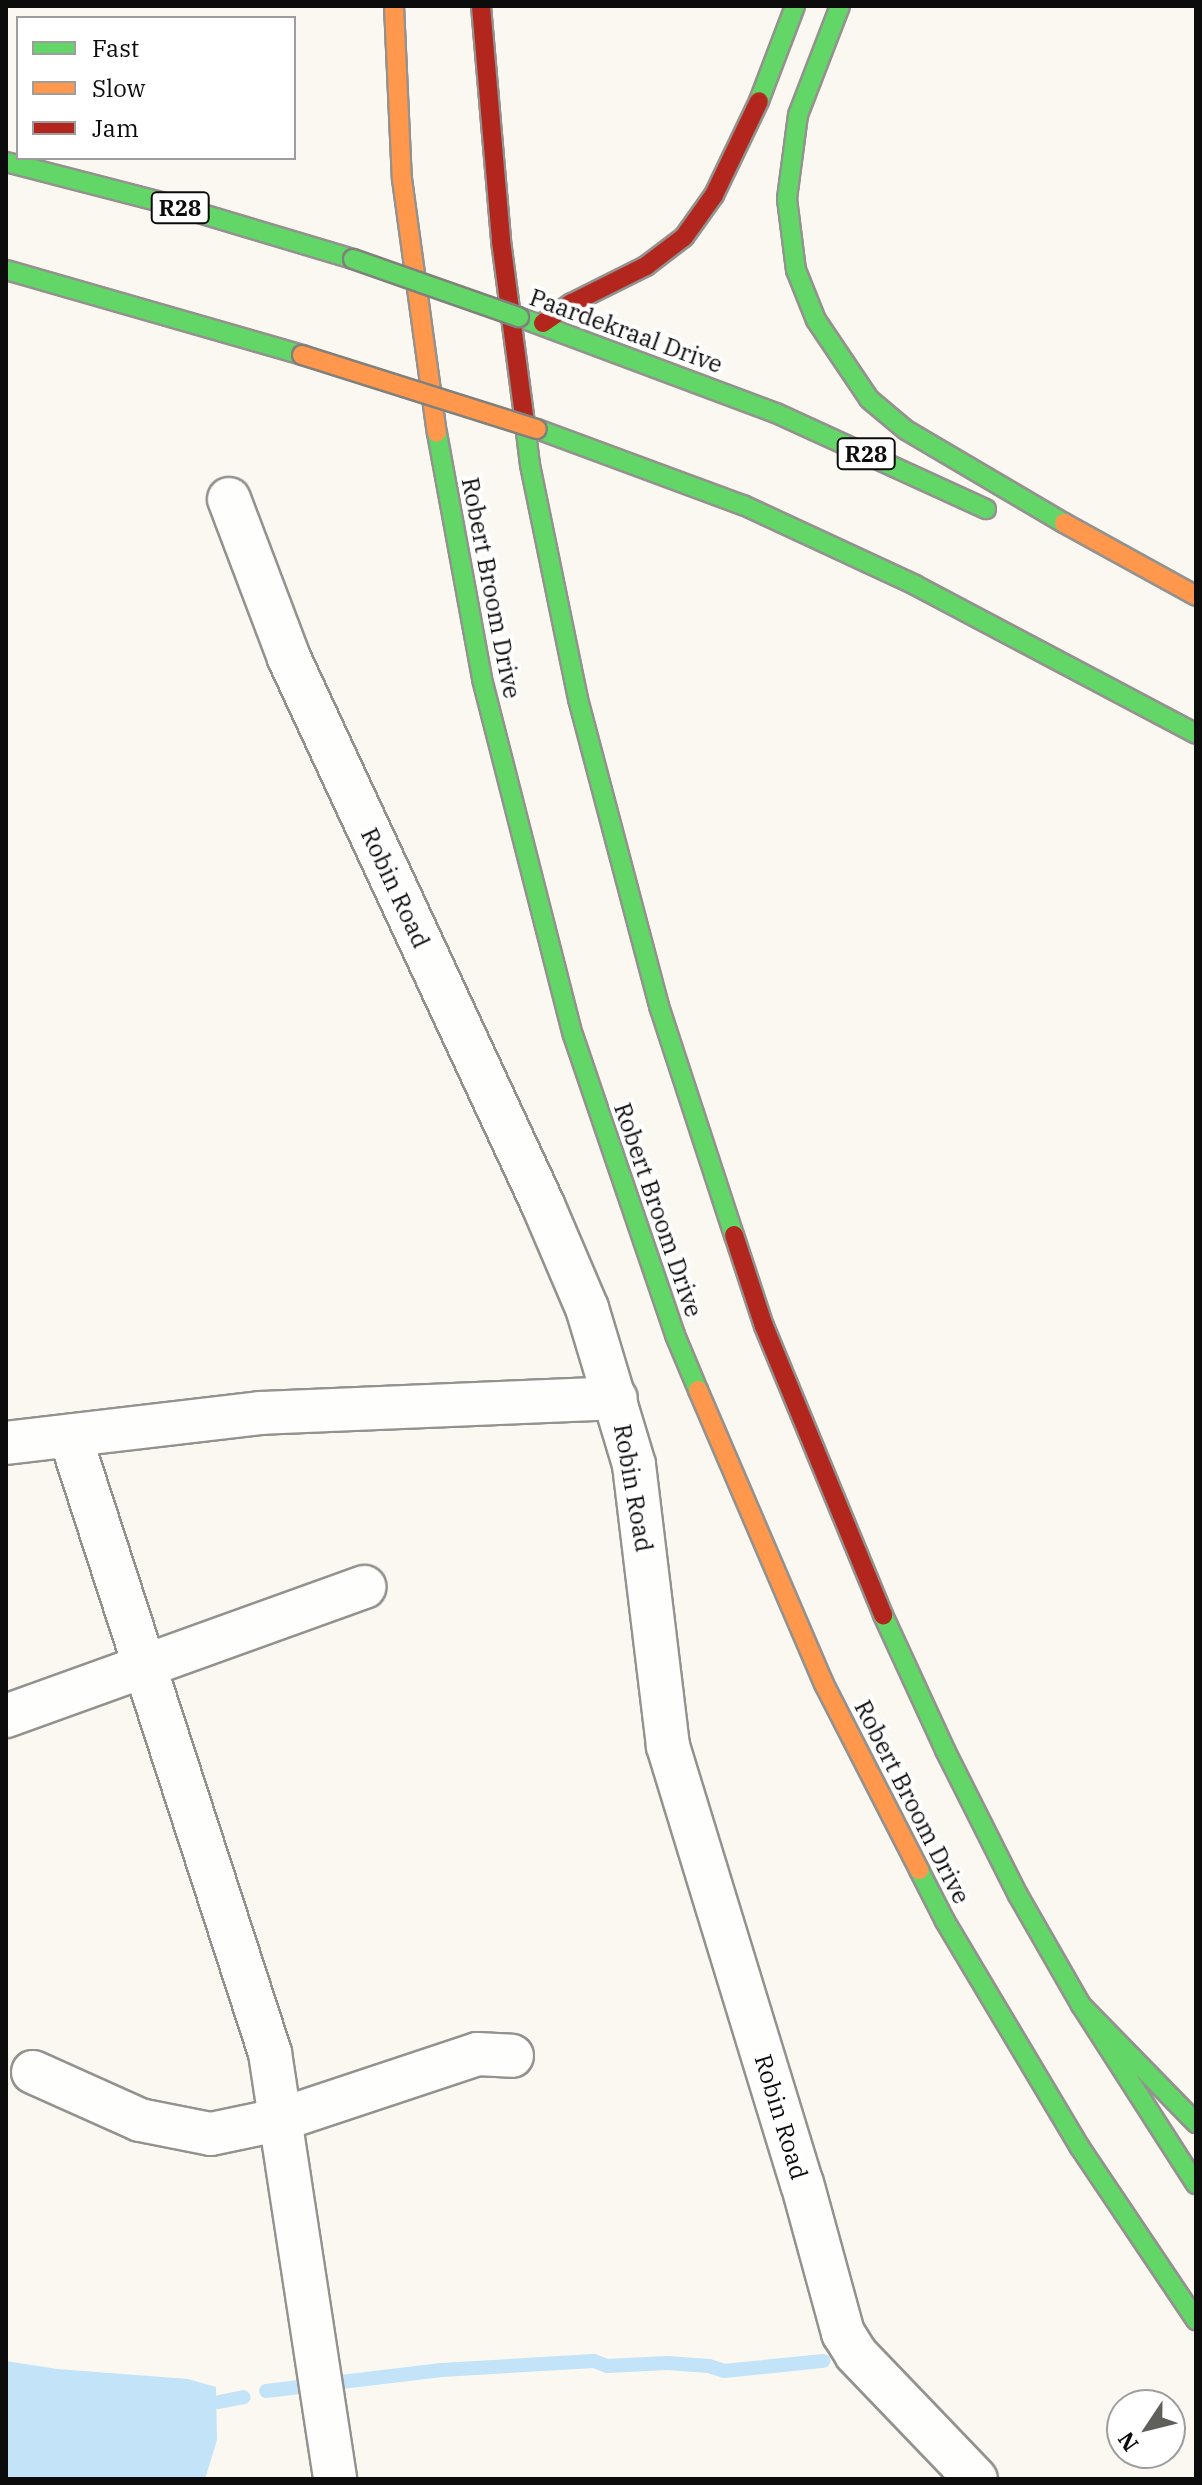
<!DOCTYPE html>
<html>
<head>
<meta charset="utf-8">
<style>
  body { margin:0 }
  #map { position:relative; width:1202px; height:2485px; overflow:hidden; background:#faf8f0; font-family:"IBM Plex Serif",serif }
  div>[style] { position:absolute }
  .water>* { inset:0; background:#c2e3f8 }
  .stream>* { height:14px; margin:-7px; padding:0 7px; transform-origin:7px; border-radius:7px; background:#c2e3f8 }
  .roads { filter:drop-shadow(2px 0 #93928f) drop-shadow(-2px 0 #93928f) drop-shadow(0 2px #93928f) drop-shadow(0 -2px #93928f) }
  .street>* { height:42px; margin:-21px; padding:0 21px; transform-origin:21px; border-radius:21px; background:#fefefd }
  .fast>* { height:18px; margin:-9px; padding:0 9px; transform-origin:9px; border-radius:9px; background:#63d668 }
  .slow>* { height:18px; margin:-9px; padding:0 9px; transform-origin:9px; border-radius:9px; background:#ff974d }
  .jam>* { height:18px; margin:-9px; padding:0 9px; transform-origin:9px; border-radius:9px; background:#b3261e }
  .bridges { filter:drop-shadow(2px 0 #80807c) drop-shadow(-2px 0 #80807c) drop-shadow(0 2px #80807c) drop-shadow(0 -2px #80807c) }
  .fast-bridge>* { height:18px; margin:-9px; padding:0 9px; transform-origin:9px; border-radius:9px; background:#63d668 }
  .slow-bridge>* { height:18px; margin:-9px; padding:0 9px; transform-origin:9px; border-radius:9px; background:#ff974d }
  span { translate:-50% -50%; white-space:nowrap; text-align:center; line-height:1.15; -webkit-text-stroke:8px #fff; paint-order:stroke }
  .shield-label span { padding:2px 6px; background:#fff; border:2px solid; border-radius:6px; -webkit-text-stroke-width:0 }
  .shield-label { font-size:22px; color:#0c0c0c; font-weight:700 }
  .street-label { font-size:24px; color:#0c0c0c }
  .frame { position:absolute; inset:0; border:8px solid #0c0c0c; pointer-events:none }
  .legend { position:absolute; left:16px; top:16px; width:280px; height:144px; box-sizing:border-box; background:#fff; border:2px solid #9e9e9e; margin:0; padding:10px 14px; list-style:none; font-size:24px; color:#0c0c0c }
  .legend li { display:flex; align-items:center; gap:16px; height:40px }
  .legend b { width:40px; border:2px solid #9e9e9e }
  .north { position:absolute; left:1106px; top:2389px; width:80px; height:80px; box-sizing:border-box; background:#fff; border:2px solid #9e9e9e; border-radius:50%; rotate:235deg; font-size:22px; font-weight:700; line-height:32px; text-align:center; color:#0c0c0c }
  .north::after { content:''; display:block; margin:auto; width:28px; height:36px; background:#5f5f5c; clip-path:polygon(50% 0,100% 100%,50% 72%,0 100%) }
</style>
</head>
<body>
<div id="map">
  <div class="water">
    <i style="clip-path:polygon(6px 2361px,57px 2369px,188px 2379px,216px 2387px,217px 2440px,205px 2479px,6px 2479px)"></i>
  </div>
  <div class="stream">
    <i style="left:266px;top:2391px;width:177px;rotate:-6.8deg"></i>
    <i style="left:442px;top:2370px;width:152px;rotate:-3.4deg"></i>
    <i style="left:594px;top:2361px;width:14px;rotate:21deg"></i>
    <i style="left:607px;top:2366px;width:60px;rotate:-2.9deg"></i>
    <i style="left:667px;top:2363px;width:42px;rotate:4.1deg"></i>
    <i style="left:709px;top:2366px;width:16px;rotate:18deg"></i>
    <i style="left:724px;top:2371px;width:100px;rotate:-5.8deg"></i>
    <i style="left:219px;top:2402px;width:25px;rotate:-11deg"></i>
  </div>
  <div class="roads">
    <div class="street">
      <i style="left:229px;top:499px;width:170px;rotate:69.3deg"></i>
      <i style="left:289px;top:658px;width:603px;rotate:65.09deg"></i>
      <i style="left:543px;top:1205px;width:112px;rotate:66.9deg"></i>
      <i style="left:587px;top:1308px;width:164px;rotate:73.3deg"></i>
      <i style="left:634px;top:1465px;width:283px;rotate:83.1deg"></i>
      <i style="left:668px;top:1746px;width:457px;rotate:73deg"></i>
      <i style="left:802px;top:2183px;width:156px;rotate:74.7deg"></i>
      <i style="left:843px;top:2333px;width:25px;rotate:58deg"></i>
      <i style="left:856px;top:2354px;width:173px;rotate:46.2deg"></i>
      <i style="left:70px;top:1436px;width:649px;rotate:72.04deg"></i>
      <i style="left:270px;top:2053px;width:431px;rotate:81.3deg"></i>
      <i style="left:6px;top:1443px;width:256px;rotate:-6.7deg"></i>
      <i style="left:260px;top:1413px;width:356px;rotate:-2.4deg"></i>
      <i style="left:6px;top:1716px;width:381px;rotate:-19.8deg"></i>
      <i style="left:33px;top:2072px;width:117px;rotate:24.2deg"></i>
      <i style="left:140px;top:2120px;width:72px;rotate:11.2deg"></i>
      <i style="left:211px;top:2134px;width:73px;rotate:-11.9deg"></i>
      <i style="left:282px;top:2119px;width:206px;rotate:-18.4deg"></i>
      <i style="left:477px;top:2054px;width:35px;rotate:3deg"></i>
    </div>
    <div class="fast">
      <i style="left:840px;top:6px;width:117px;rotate:111.1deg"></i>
      <i style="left:798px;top:115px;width:85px;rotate:97.5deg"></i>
      <i style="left:787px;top:199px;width:72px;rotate:82.8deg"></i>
      <i style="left:796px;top:270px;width:54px;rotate:68.2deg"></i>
      <i style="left:816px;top:320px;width:95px;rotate:56.1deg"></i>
      <i style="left:869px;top:399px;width:48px;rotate:40deg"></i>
      <i style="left:906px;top:430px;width:183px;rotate:30.5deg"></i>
      <i style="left:759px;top:101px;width:102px;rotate:-69.2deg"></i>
      <i style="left:6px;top:162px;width:171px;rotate:14.5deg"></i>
      <i style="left:172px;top:205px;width:189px;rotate:16.6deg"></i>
      <i style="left:6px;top:270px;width:308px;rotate:16deg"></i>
      <i style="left:519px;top:317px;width:274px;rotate:20.5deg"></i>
      <i style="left:776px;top:413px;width:231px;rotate:24.6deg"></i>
      <i style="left:524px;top:416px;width:49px;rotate:83deg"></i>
      <i style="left:530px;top:465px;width:239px;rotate:78.4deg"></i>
      <i style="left:578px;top:699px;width:318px;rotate:75.2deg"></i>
      <i style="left:659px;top:1006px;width:241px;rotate:71.9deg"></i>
      <i style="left:537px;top:429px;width:220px;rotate:20.3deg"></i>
      <i style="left:743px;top:505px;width:190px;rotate:24.9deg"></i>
      <i style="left:915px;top:585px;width:318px;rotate:27.9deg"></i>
      <i style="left:437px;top:433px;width:250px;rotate:79.6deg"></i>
      <i style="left:482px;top:679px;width:367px;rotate:75.7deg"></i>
      <i style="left:573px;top:1035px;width:317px;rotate:71.2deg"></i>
      <i style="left:675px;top:1335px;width:60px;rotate:67.3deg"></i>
      <i style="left:883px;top:1615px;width:149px;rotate:65.3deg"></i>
      <i style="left:945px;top:1750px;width:162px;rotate:63.3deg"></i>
      <i style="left:1018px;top:1895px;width:127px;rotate:60.2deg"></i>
      <i style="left:1081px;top:2005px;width:213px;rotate:57.3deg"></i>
      <i style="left:919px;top:1870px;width:57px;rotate:63deg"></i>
      <i style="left:945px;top:1921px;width:262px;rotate:59.2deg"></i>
      <i style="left:1079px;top:2146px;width:210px;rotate:56.1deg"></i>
      <i style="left:1081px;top:2005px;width:165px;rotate:45.7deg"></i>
    </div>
    <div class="slow">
      <i style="left:394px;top:6px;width:173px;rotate:87.4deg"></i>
      <i style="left:402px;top:179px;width:256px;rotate:82.2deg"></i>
      <i style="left:1064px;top:523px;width:151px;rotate:28.9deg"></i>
      <i style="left:698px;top:1390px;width:320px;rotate:66.8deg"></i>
      <i style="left:824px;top:1684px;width:209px;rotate:62.9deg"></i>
    </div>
    <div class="jam">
      <i style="left:481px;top:6px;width:236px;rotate:85.1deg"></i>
      <i style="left:501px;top:241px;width:177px;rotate:82.5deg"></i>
      <i style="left:543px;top:323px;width:35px;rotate:-35deg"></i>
      <i style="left:572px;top:303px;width:83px;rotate:-26.6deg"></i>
      <i style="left:646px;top:266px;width:48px;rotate:-37.3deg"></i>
      <i style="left:684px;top:237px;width:52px;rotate:-54.5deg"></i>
      <i style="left:714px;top:195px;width:104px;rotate:-64.4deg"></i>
      <i style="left:734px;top:1235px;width:96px;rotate:71.8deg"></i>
      <i style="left:764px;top:1326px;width:313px;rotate:67.6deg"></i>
    </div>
  </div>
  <div class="bridges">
    <div class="fast-bridge">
      <i style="left:353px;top:259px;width:176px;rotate:19.3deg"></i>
    </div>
    <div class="slow-bridge">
      <i style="left:302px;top:355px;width:246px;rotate:17.5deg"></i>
    </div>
  </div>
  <div class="shield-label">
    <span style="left:180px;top:208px">R28</span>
    <span style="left:866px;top:454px">R28</span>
  </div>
  <div class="street-label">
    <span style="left:626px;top:331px;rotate:20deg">Paardekraal Drive</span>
    <span style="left:491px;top:588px;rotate:79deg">Robert Broom Drive</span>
    <span style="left:395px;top:888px;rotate:65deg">Robin Road</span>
    <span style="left:658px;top:1210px;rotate:71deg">Robert Broom Drive</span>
    <span style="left:633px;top:1488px;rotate:80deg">Robin Road</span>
    <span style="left:912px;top:1802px;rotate:63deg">Robert Broom Drive</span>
    <span style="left:781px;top:2117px;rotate:73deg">Robin Road</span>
  </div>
  <div class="frame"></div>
  <ul class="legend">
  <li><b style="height:10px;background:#63d668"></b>Fast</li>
  <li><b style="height:10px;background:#ff974d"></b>Slow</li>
  <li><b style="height:10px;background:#b3261e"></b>Jam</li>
  </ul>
  <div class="north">N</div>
</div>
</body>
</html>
